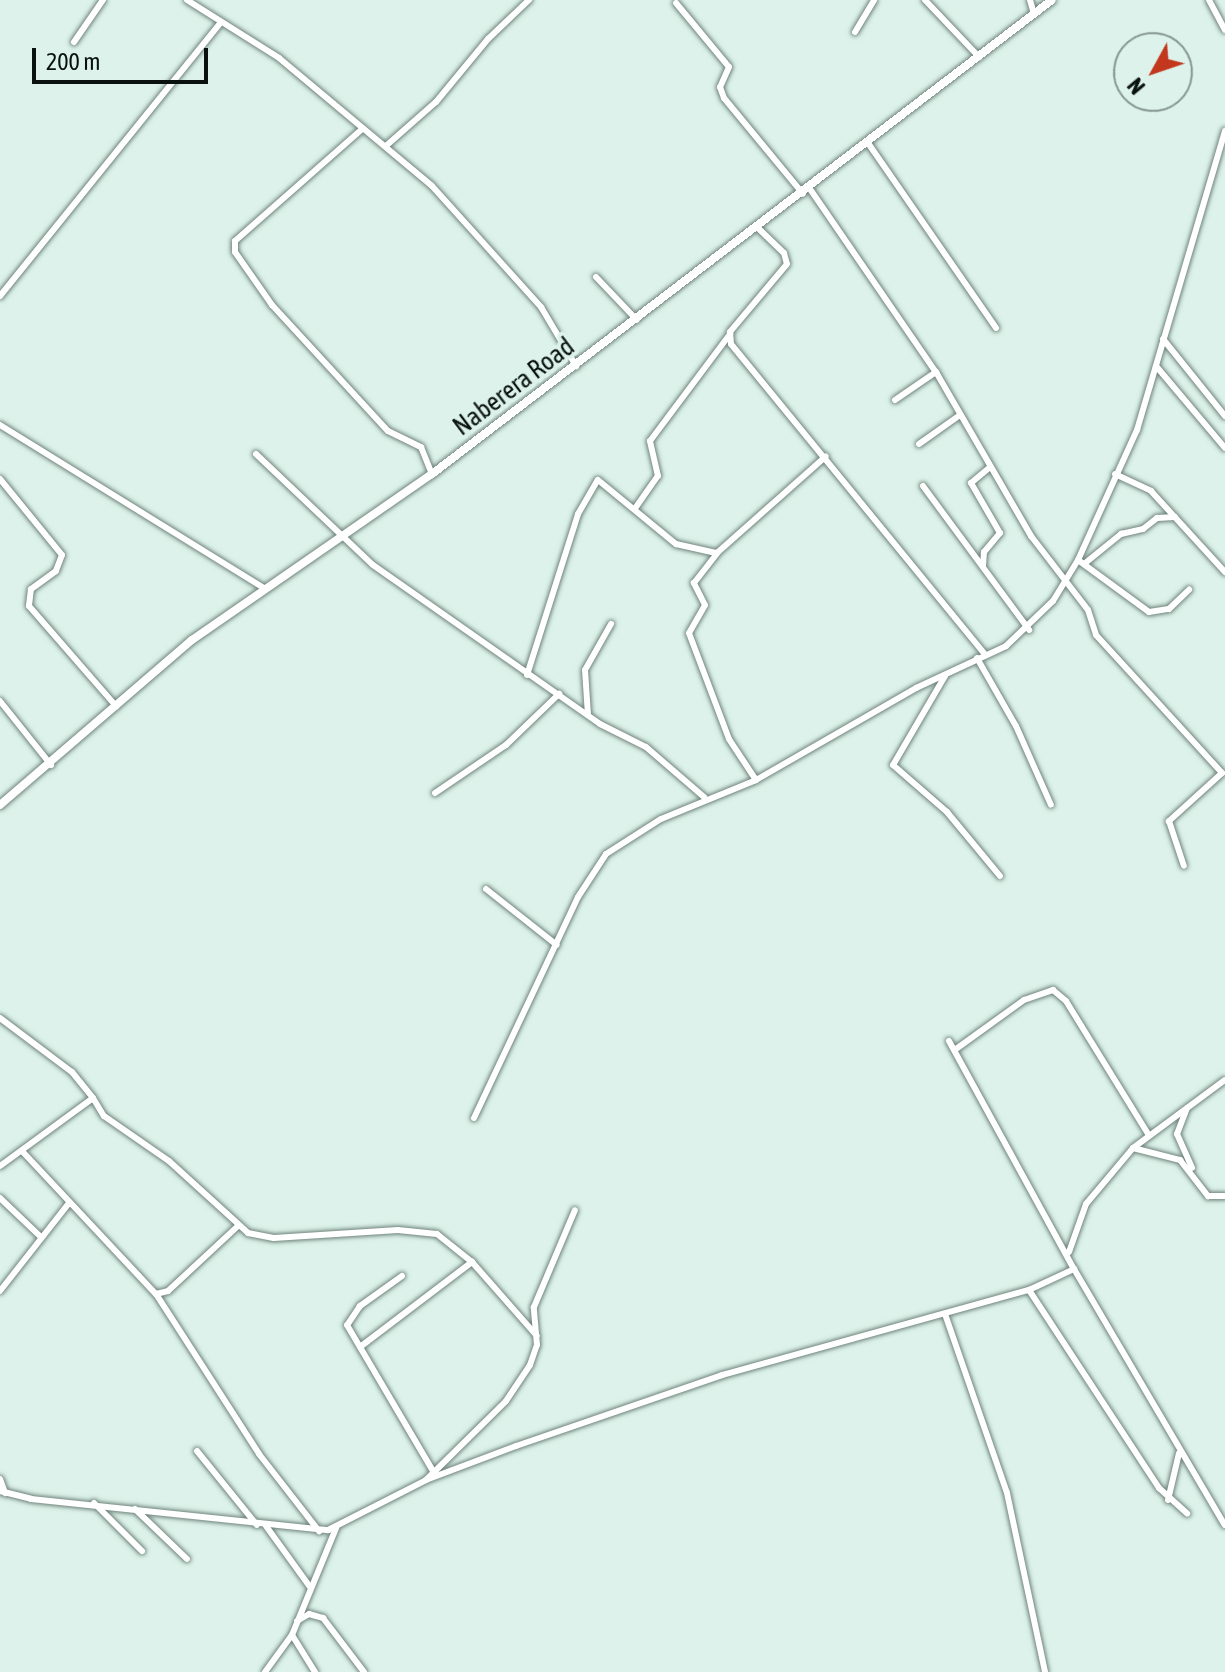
<!DOCTYPE html>
<html>
<head>
<meta charset="utf-8">
<style>
	body { margin:0 }
	#map { position:relative; width:1225px; height:1672px; overflow:hidden; background:#dcf2ea; font-family:"Asap Condensed",sans-serif }
	div>[style] { position:absolute }
	.roads { filter:drop-shadow(0 0 2px #70847c) drop-shadow(0 0 2px #70847c) }
	.minor>* { height:6px; margin:-3px; padding:0 3px; transform-origin:3px; border-radius:3px; background:#fff }
	.tertiary>* { height:8px; margin:-4px; padding:0 4px; transform-origin:4px; border-radius:4px; background:#fff }
	span { translate:-50% -50%; white-space:nowrap; text-align:center; line-height:1.15; -webkit-text-stroke:8px #dcf2ea; paint-order:stroke }
	.street-label { font-size:26px; color:#0a120f }
	.north { position:absolute; left:1113px; top:32px; width:80px; height:80px; box-sizing:border-box; background:#dcf2ea; border:2px solid #889892; border-radius:50%; rotate:230deg; font-size:22px; font-weight:700; line-height:32px; text-align:center; color:#0a120f }
	.north::after { content:''; display:block; margin:auto; width:28px; height:36px; background:#c2371d; clip-path:polygon(50% 0,100% 100%,50% 72%,0 100%) }
	.scale { position:absolute; left:32px; top:48px; width:176px; height:36px; box-sizing:border-box; border:4px solid #0a120f; border-top:0; padding-left:10px; font-size:24px; line-height:28px; white-space:nowrap; color:#0a120f; -webkit-text-stroke:6px #dcf2ea; paint-order:stroke }
</style>
</head>
<body>
<div id="map">
	<div class="roads">
		<div class="minor">
			<i style="left:187px;top:0;width:109px;rotate:32.2deg"></i>
			<i style="left:279px;top:58px;width:199px;rotate:39.9deg"></i>
			<i style="left:432px;top:186px;width:163px;rotate:48deg"></i>
			<i style="left:541px;top:307px;width:69px;rotate:59.3deg"></i>
			<i style="left:925px;top:0;width:79px;rotate:46.5deg"></i>
			<i style="left:1030px;top:0;width:15px;rotate:74deg"></i>
			<i style="left:1209px;top:0;width:34px;rotate:62deg"></i>
			<i style="left:676px;top:3px;width:83px;rotate:50.4deg"></i>
			<i style="left:729px;top:67px;width:22px;rotate:114deg"></i>
			<i style="left:720px;top:87px;width:12px;rotate:70deg"></i>
			<i style="left:724px;top:98px;width:124px;rotate:50.5deg"></i>
			<i style="left:855px;top:32px;width:37px;rotate:-59deg"></i>
			<i style="left:74px;top:42px;width:51px;rotate:-55.4deg"></i>
			<i style="left:361px;top:130px;width:168px;rotate:138.6deg"></i>
			<i style="left:235px;top:241px;width:11px;rotate:90deg"></i>
			<i style="left:235px;top:252px;width:65px;rotate:55.1deg"></i>
			<i style="left:272px;top:305px;width:171px;rotate:47.4deg"></i>
			<i style="left:388px;top:431px;width:37px;rotate:26deg"></i>
			<i style="left:421px;top:447px;width:29px;rotate:68deg"></i>
			<i style="left:868px;top:143px;width:225px;rotate:55.3deg"></i>
			<i style="left:387px;top:145px;width:65px;rotate:-41.3deg"></i>
			<i style="left:436px;top:102px;width:82px;rotate:-50.5deg"></i>
			<i style="left:488px;top:39px;width:57px;rotate:-43.6deg"></i>
			<i style="left:810px;top:189px;width:222px;rotate:55.5deg"></i>
			<i style="left:936px;top:372px;width:190px;rotate:59.9deg"></i>
			<i style="left:1031px;top:536px;width:93px;rotate:52.4deg"></i>
			<i style="left:1088px;top:610px;width:26px;rotate:72deg"></i>
			<i style="left:1096px;top:635px;width:187px;rotate:47.6deg"></i>
			<i style="left:1222px;top:773px;width:72px;rotate:137.8deg"></i>
			<i style="left:1169px;top:821px;width:47px;rotate:71.6deg"></i>
			<i style="left:758px;top:228px;width:36px;rotate:44deg"></i>
			<i style="left:784px;top:253px;width:11px;rotate:75deg"></i>
			<i style="left:787px;top:264px;width:89px;rotate:130deg"></i>
			<i style="left:730px;top:332px;width:12px;rotate:85deg"></i>
			<i style="left:731px;top:344px;width:401px;rotate:50.7deg"></i>
			<i style="left:596px;top:277px;width:59px;rotate:46.4deg"></i>
			<i style="left:0;top:296px;width:352px;rotate:-51.1deg"></i>
			<i style="left:1163px;top:339px;width:99px;rotate:51.2deg"></i>
			<i style="left:1156px;top:366px;width:107px;rotate:49.9deg"></i>
			<i style="left:895px;top:400px;width:50px;rotate:-34.3deg"></i>
			<i style="left:0;top:425px;width:312px;rotate:31.7deg"></i>
			<i style="left:919px;top:444px;width:50px;rotate:-35.3deg"></i>
			<i style="left:256px;top:454px;width:161px;rotate:43.5deg"></i>
			<i style="left:373px;top:565px;width:277px;rotate:35deg"></i>
			<i style="left:600px;top:724px;width:51px;rotate:26.6deg"></i>
			<i style="left:646px;top:747px;width:77px;rotate:40.8deg"></i>
			<i style="left:1115px;top:474px;width:40px;rotate:25deg"></i>
			<i style="left:1151px;top:491px;width:110px;rotate:47.6deg"></i>
			<i style="left:0;top:479px;width:98px;rotate:50.8deg"></i>
			<i style="left:62px;top:555px;width:17px;rotate:111deg"></i>
			<i style="left:56px;top:571px;width:31px;rotate:144deg"></i>
			<i style="left:31px;top:589px;width:17px;rotate:97deg"></i>
			<i style="left:29px;top:606px;width:133px;rotate:49deg"></i>
			<i style="left:923px;top:486px;width:179px;rotate:53.6deg"></i>
			<i style="left:636px;top:507px;width:38px;rotate:-55deg"></i>
			<i style="left:658px;top:476px;width:36px;rotate:-103deg"></i>
			<i style="left:650px;top:441px;width:134px;rotate:-53.2deg"></i>
			<i style="left:1078px;top:560px;width:88px;rotate:36.2deg"></i>
			<i style="left:1149px;top:612px;width:20px;rotate:-9deg"></i>
			<i style="left:1169px;top:609px;width:28px;rotate:-44deg"></i>
			<i style="left:1084px;top:564px;width:48px;rotate:-39deg"></i>
			<i style="left:1121px;top:534px;width:23px;rotate:-13deg"></i>
			<i style="left:1143px;top:529px;width:18px;rotate:-38deg"></i>
			<i style="left:1157px;top:518px;width:18px;rotate:-3deg"></i>
			<i style="left:983px;top:566px;width:14px;rotate:-86deg"></i>
			<i style="left:984px;top:552px;width:25px;rotate:-50deg"></i>
			<i style="left:1000px;top:533px;width:58px;rotate:-120.1deg"></i>
			<i style="left:971px;top:483px;width:25px;rotate:-40deg"></i>
			<i style="left:977px;top:658px;width:78px;rotate:60.2deg"></i>
			<i style="left:1016px;top:726px;width:86px;rotate:66.1deg"></i>
			<i style="left:527px;top:675px;width:169px;rotate:-72.4deg"></i>
			<i style="left:578px;top:514px;width:39px;rotate:-60deg"></i>
			<i style="left:598px;top:480px;width:101px;rotate:39.4deg"></i>
			<i style="left:676px;top:544px;width:41px;rotate:12.7deg"></i>
			<i style="left:945px;top:676px;width:103px;rotate:120.3deg"></i>
			<i style="left:893px;top:765px;width:72px;rotate:41deg"></i>
			<i style="left:947px;top:812px;width:83px;rotate:50.4deg"></i>
			<i style="left:0;top:701px;width:82px;rotate:51.4deg"></i>
			<i style="left:588px;top:715px;width:45px;rotate:-93.8deg"></i>
			<i style="left:585px;top:670px;width:53px;rotate:-60.5deg"></i>
			<i style="left:756px;top:780px;width:49px;rotate:-123.4deg"></i>
			<i style="left:729px;top:739px;width:113px;rotate:-110.7deg"></i>
			<i style="left:689px;top:633px;width:32px;rotate:-60deg"></i>
			<i style="left:705px;top:605px;width:25px;rotate:-117deg"></i>
			<i style="left:694px;top:583px;width:39px;rotate:-52deg"></i>
			<i style="left:718px;top:552px;width:144px;rotate:-41.6deg"></i>
			<i style="left:435px;top:793px;width:86px;rotate:-34.1deg"></i>
			<i style="left:506px;top:745px;width:74px;rotate:-43.9deg"></i>
			<i style="left:486px;top:889px;width:90px;rotate:38.3deg"></i>
			<i style="left:0;top:1018px;width:90px;rotate:36.9deg"></i>
			<i style="left:72px;top:1072px;width:33px;rotate:51deg"></i>
			<i style="left:93px;top:1098px;width:115px;rotate:143.8deg"></i>
			<i style="left:949px;top:1041px;width:260px;rotate:61.3deg"></i>
			<i style="left:956px;top:1049px;width:84px;rotate:-35.8deg"></i>
			<i style="left:1024px;top:1000px;width:31px;rotate:-19deg"></i>
			<i style="left:1053px;top:990px;width:17px;rotate:40deg"></i>
			<i style="left:1066px;top:1001px;width:156px;rotate:58.3deg"></i>
			<i style="left:93px;top:1098px;width:21px;rotate:59deg"></i>
			<i style="left:104px;top:1116px;width:79px;rotate:34.7deg"></i>
			<i style="left:169px;top:1161px;width:107px;rotate:42.3deg"></i>
			<i style="left:248px;top:1233px;width:26px;rotate:11deg"></i>
			<i style="left:274px;top:1238px;width:124px;rotate:-3.7deg"></i>
			<i style="left:398px;top:1230px;width:39px;rotate:6deg"></i>
			<i style="left:437px;top:1234px;width:45px;rotate:38.7deg"></i>
			<i style="left:472px;top:1262px;width:98px;rotate:48.7deg"></i>
			<i style="left:1187px;top:1108px;width:28px;rotate:111deg"></i>
			<i style="left:1177px;top:1134px;width:37px;rotate:66deg"></i>
			<i style="left:474px;top:1118px;width:244px;rotate:-64.8deg"></i>
			<i style="left:578px;top:897px;width:51px;rotate:-56.9deg"></i>
			<i style="left:606px;top:854px;width:65px;rotate:-32.5deg"></i>
			<i style="left:661px;top:819px;width:103px;rotate:-22.3deg"></i>
			<i style="left:756px;top:780px;width:185px;rotate:-29.9deg"></i>
			<i style="left:916px;top:688px;width:99px;rotate:-25deg"></i>
			<i style="left:1006px;top:646px;width:65px;rotate:-43.8deg"></i>
			<i style="left:1053px;top:601px;width:48px;rotate:-58.6deg"></i>
			<i style="left:1078px;top:560px;width:143px;rotate:-65.6deg"></i>
			<i style="left:1137px;top:430px;width:312px;rotate:-73.6deg"></i>
			<i style="left:1133px;top:1148px;width:49px;rotate:14.3deg"></i>
			<i style="left:1180px;top:1160px;width:46px;rotate:52.1deg"></i>
			<i style="left:1208px;top:1196px;width:17px"></i>
			<i style="left:22px;top:1151px;width:196px;rotate:46.9deg"></i>
			<i style="left:156px;top:1294px;width:12px;rotate:-14deg"></i>
			<i style="left:168px;top:1291px;width:96px;rotate:-42.9deg"></i>
			<i style="left:0;top:1198px;width:57px;rotate:43.6deg"></i>
			<i style="left:1069px;top:1252px;width:51px;rotate:-70.5deg"></i>
			<i style="left:1086px;top:1204px;width:73px;rotate:-50deg"></i>
			<i style="left:1133px;top:1148px;width:114px;rotate:-36.5deg"></i>
			<i style="left:402px;top:1276px;width:52px;rotate:144.5deg"></i>
			<i style="left:360px;top:1306px;width:23px;rotate:124deg"></i>
			<i style="left:347px;top:1325px;width:169px;rotate:59.5deg"></i>
			<i style="left:1029px;top:1290px;width:237px;rotate:56.7deg"></i>
			<i style="left:1159px;top:1488px;width:38px;rotate:42deg"></i>
			<i style="left:0;top:1291px;width:112px;rotate:-51.9deg"></i>
			<i style="left:156px;top:1294px;width:190px;rotate:57.2deg"></i>
			<i style="left:259px;top:1454px;width:98px;rotate:52.1deg"></i>
			<i style="left:945px;top:1314px;width:189px;rotate:70.9deg"></i>
			<i style="left:1007px;top:1493px;width:183px;rotate:78deg"></i>
			<i style="left:360px;top:1347px;width:141px;rotate:-37.2deg"></i>
			<i style="left:197px;top:1451px;width:95px;rotate:51deg"></i>
			<i style="left:0;top:1479px;width:15px;rotate:70deg"></i>
			<i style="left:426px;top:1480px;width:112px;rotate:-44.6deg"></i>
			<i style="left:506px;top:1401px;width:43px;rotate:-56.3deg"></i>
			<i style="left:530px;top:1365px;width:21px;rotate:-71deg"></i>
			<i style="left:537px;top:1345px;width:38px;rotate:-95deg"></i>
			<i style="left:534px;top:1307px;width:105px;rotate:-67.1deg"></i>
			<i style="left:0;top:1491px;width:32px;rotate:14deg"></i>
			<i style="left:31px;top:1499px;width:299px;rotate:6deg"></i>
			<i style="left:328px;top:1530px;width:110px;rotate:-27deg"></i>
			<i style="left:426px;top:1480px;width:96px;rotate:-20.7deg"></i>
			<i style="left:516px;top:1446px;width:218px;rotate:-19deg"></i>
			<i style="left:722px;top:1375px;width:319px;rotate:-15.5deg"></i>
			<i style="left:1029px;top:1290px;width:50px;rotate:-25deg"></i>
			<i style="left:1074px;top:1269px;width:297px;rotate:59.5deg"></i>
			<i style="left:1168px;top:1500px;width:48px;rotate:-76.8deg"></i>
			<i style="left:94px;top:1503px;width:68px;rotate:45deg"></i>
			<i style="left:135px;top:1509px;width:72px;rotate:43.9deg"></i>
			<i style="left:266px;top:1526px;width:75px;rotate:54.2deg"></i>
			<i style="left:297px;top:1621px;width:14px;rotate:-30deg"></i>
			<i style="left:309px;top:1614px;width:15px;rotate:16deg"></i>
			<i style="left:323px;top:1618px;width:68px;rotate:52.8deg"></i>
			<i style="left:292px;top:1635px;width:44px;rotate:58.1deg"></i>
			<i style="left:265px;top:1672px;width:46px;rotate:-53.9deg"></i>
			<i style="left:292px;top:1635px;width:116px;rotate:-67.6deg"></i>
		</div>
		<div class="tertiary">
			<i style="left:0;top:805px;width:253px;rotate:-40.7deg"></i>
			<i style="left:192px;top:640px;width:292px;rotate:-34.7deg"></i>
			<i style="left:432px;top:474px;width:780px;rotate:-37.4deg"></i>
		</div>
	</div>
	<div class="street-label">
		<span style="left:514px;top:387px;rotate:-37deg">Naberera Road</span>
	</div>
	<div class="north">N</div>
	<div class="scale">200 m</div>
</div>
</body>
</html>
